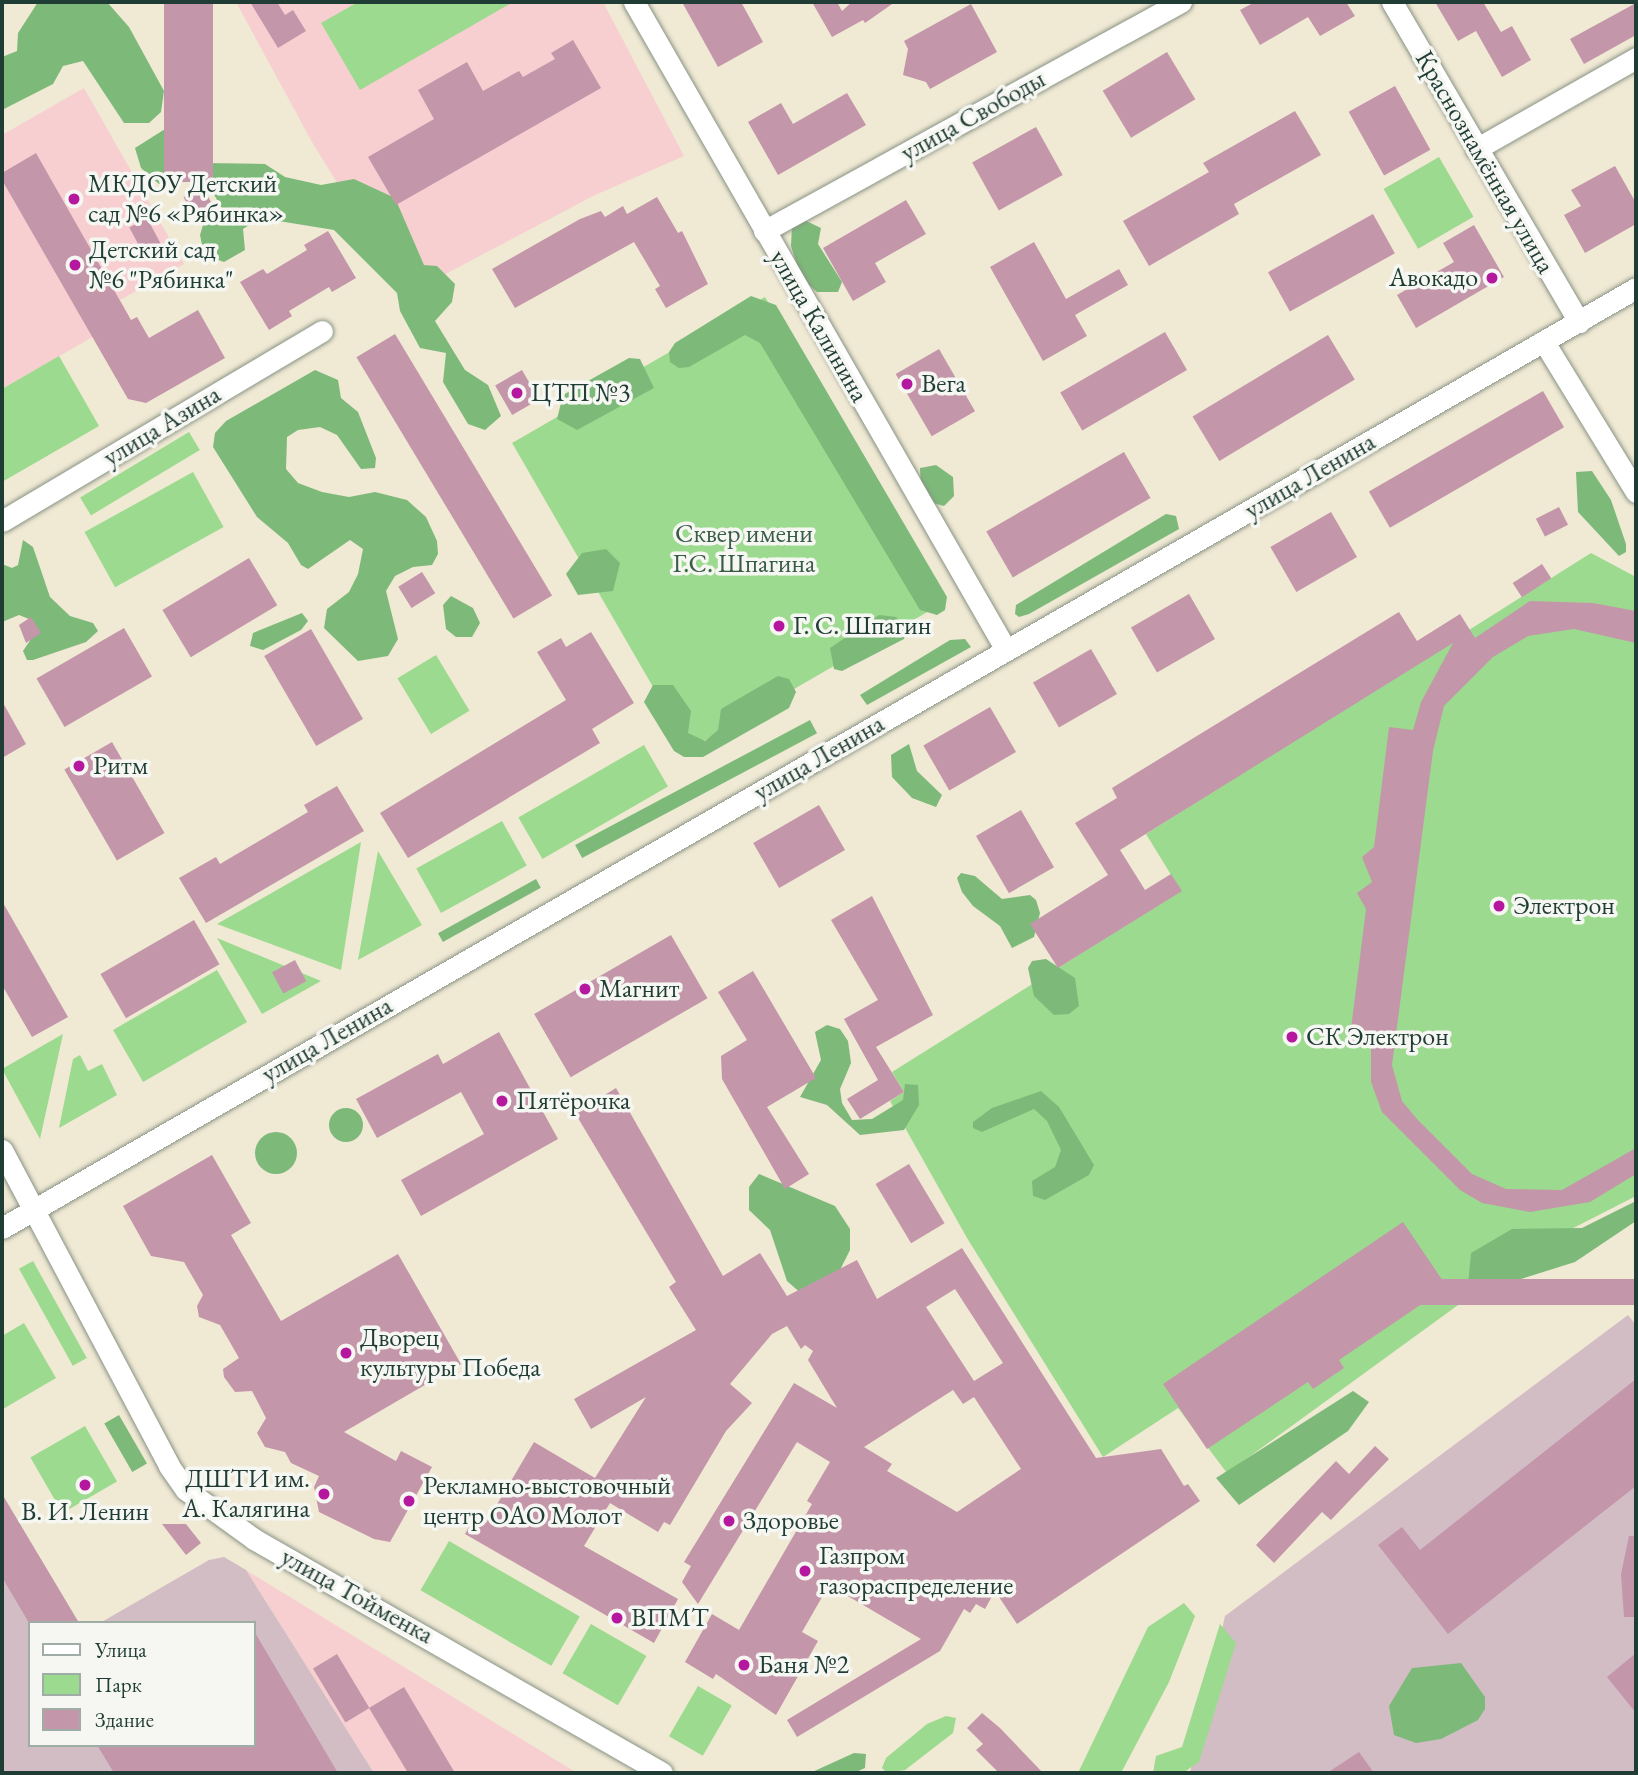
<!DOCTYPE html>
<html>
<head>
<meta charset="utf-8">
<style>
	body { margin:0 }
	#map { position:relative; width:1638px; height:1775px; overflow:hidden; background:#f0e9d4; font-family:"EB Garamond",serif }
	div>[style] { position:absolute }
	.built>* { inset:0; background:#f7cfd0 }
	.industrial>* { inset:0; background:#d2bdc5 }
	.green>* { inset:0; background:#9cda8f; transform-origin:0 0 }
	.forest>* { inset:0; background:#7dba7a; transform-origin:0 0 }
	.round { border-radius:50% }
	.building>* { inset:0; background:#c496aa; transform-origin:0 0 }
	.roads { filter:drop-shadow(0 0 2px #889384) drop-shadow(0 0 2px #889384) }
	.minor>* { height:21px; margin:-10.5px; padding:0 10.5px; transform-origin:10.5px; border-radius:10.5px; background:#fff }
	.dots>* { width:19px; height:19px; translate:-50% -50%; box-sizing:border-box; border:4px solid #f6f6f2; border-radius:50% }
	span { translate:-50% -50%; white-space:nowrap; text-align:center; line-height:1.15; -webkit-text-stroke:7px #f6f6f2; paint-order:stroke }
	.street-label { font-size:26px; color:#1f3d34 }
	.poi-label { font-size:26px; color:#1f3d34 }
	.left { translate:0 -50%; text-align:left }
	.right { translate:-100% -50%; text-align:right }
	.park-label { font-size:26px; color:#385c46 }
	.frame { position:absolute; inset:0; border:4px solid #1f3d34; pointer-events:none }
	.legend { position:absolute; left:28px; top:1621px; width:228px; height:126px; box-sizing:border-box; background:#f6f6f2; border:2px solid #a0aca6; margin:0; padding:9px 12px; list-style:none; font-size:21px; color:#1f3d34 }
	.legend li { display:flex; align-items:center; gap:14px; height:35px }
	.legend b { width:35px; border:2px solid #a0aca6 }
</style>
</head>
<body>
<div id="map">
	<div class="built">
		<i style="clip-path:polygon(236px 2px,603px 2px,684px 156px,593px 196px,406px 295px,312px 142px)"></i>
		<i style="clip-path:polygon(84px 88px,184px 264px,120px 300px,129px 316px,2px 389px,2px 135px)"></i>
		<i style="clip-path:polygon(246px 1570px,577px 1773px,374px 1773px)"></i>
	</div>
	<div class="industrial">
		<i style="clip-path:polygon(1628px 1315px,1636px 1325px,1636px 1773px,1190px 1773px,1225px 1616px)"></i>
		<i style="clip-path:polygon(2px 1494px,79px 1623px,30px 1623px,30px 1745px,254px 1745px,254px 1623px,100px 1623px,209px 1560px,224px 1557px,246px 1570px,374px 1773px,2px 1773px)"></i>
	</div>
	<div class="green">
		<i style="clip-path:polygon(358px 2px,513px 2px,360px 90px,321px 23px)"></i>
		<i style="left:1439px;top:157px;width:69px;height:64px;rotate:60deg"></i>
		<i style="left:765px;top:297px;width:354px;height:292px;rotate:60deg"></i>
		<i style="clip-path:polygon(59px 356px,99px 426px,2px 482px,2px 389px)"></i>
		<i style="left:189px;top:432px;width:21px;height:127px;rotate:59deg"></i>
		<i style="left:193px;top:472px;width:63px;height:124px;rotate:61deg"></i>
		<i style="clip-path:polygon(1591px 553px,1636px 577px,1636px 1196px,1542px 1244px,1227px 1473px,1178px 1408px,1103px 1457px,967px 1238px,890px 1101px,904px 1092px,892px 1072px,1181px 891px,1146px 834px)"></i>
		<i style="left:436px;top:655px;width:65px;height:45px;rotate:59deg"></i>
		<i style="left:644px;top:745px;width:48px;height:145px;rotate:60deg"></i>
		<i style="left:502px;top:821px;width:51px;height:98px;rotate:61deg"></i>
		<i style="clip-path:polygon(361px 842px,341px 970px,217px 924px)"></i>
		<i style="clip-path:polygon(378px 851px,422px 925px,358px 960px)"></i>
		<i style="clip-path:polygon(217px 938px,321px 981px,262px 1014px)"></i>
		<i style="left:217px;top:970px;width:60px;height:120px;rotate:60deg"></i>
		<i style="clip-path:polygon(63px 1034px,40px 1139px,2px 1069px)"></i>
		<i style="clip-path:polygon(80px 1055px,88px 1071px,102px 1064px,117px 1095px,59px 1128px,73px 1059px)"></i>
		<i style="left:33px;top:1261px;width:111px;height:16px;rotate:61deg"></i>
		<i style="clip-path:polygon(24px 1323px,56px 1378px,3px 1409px,2px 1336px)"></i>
		<i style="left:85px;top:1426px;width:64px;height:63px;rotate:60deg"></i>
		<i style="left:449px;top:1541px;width:151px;height:57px;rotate:30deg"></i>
		<i style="clip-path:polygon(1184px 1603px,1195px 1616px,1169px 1682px,1121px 1773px,1078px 1773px,1148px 1627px)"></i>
		<i style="left:591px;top:1624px;width:64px;height:57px;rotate:30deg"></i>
		<i style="clip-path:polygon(1220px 1624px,1236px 1643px,1199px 1762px,1183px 1773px,1153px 1773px,1156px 1756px,1182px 1747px)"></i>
		<i style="left:698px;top:1686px;width:39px;height:58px;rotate:30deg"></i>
		<i style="clip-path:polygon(946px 1716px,956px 1718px,953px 1733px,905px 1770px,887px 1773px,882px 1768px,886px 1758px,927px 1724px)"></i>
	</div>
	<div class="forest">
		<i style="clip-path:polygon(38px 2px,107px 2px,129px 27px,164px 91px,161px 112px,149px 123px,124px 123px,83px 61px,63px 66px,53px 84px,2px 110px,2px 57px,17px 51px,18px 33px)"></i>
		<i style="clip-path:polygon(173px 124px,188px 129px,187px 151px,205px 163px,265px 164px,285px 177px,321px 185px,354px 179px,395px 198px,424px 265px,437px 266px,455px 284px,452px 302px,435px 321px,465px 370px,488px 385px,501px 416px,485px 430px,468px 424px,443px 382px,446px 353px,420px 348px,400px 311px,397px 293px,334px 230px,260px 218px,243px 229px,245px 250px,224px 262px,204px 255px,200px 235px,203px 225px,224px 212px,204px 177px,159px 184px,141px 168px,135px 148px)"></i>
		<i style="clip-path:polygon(802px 219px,821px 228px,818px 244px,842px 282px,838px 292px,817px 292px,801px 278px,791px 246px,792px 224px)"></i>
		<i style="clip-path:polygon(751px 296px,776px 305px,947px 597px,945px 610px,937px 615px,920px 610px,760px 343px,745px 335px,689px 367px,679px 368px,670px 362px,669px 352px,675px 343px)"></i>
		<i style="clip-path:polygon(629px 358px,640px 359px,654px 388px,577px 430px,557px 419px,563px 395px)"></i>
		<i style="clip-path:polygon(315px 370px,338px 380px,341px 398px,358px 412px,376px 458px,375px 468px,361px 469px,337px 435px,320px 427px,298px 430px,287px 437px,286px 469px,298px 483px,322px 492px,349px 497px,375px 492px,407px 500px,426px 517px,437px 541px,438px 554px,432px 565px,413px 567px,395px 576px,386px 591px,398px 639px,388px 656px,358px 661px,324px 628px,327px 609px,349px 592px,358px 574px,363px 549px,350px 540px,308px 569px,301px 565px,288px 543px,257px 517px,213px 447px,215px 433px,226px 421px)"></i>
		<i style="clip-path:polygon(936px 465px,953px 477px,954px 496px,944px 506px,929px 502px,921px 488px,920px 468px)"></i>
		<i style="clip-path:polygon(1592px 471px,1611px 500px,1626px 544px,1626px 552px,1619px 556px,1578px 512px,1576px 472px)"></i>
		<i style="clip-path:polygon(1166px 514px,1176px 516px,1179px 529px,1029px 614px,1019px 617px,1015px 614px,1016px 605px)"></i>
		<i style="clip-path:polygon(23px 540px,33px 547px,50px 597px,70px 616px,93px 623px,98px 631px,86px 642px,33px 660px,27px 660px,23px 651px,33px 636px,29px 619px,19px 615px,2px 622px,2px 564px,12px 568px,18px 565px)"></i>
		<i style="clip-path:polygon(606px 549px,620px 563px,613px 591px,578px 595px,566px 574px,582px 553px)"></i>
		<i style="clip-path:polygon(451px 596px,473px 608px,480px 623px,472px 637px,456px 637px,446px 629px,443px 605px)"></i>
		<i style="clip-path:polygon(302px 613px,308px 621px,301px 630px,263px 650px,250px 646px,253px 633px)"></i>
		<i style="clip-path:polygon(879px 615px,896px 617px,908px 630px,904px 639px,842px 671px,834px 669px,830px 648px)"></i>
		<i style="clip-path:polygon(965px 639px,971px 647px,867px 705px,860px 695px,950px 640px)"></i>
		<i style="clip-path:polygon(778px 676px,789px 679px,796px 692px,789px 708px,703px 757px,684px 757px,674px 751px,644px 702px,653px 685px,673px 685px,691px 711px,688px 733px,705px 741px,718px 730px,721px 709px)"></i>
		<i style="left:810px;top:720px;width:15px;height:266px;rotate:62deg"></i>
		<i style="clip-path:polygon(909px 744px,917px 771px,942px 795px,936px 807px,912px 798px,892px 777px,891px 755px)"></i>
		<i style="clip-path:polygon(961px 873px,975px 876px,1002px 899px,1030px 895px,1036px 900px,1040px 913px,1034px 937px,1012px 948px,1000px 926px,973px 906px,962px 892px,957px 878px)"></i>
		<i style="left:536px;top:879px;width:10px;height:112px;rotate:61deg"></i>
		<i style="clip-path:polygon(1046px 959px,1075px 978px,1079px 1006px,1069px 1014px,1054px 1015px,1034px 996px,1028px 968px,1032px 961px)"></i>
		<i style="clip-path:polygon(827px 1025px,840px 1029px,848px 1041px,851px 1063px,840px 1089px,842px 1103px,852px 1120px,872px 1119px,903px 1100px,905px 1084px,918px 1085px,919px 1105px,904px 1130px,860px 1135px,827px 1105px,800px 1097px,821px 1060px,815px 1032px)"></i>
		<i style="clip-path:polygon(1041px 1091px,1059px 1107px,1094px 1165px,1089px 1175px,1045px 1200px,1033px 1196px,1032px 1181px,1055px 1167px,1061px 1150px,1047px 1121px,1034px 1109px,982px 1132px,973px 1128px,973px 1122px,992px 1108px)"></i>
		<i class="round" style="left:329px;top:1108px;width:34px;height:34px"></i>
		<i class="round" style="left:255px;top:1132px;width:42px;height:42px"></i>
		<i style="clip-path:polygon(759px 1174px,835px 1206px,850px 1229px,850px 1250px,840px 1270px,803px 1295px,787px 1281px,770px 1230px,749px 1210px,749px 1187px)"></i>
		<i style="clip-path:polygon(1636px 1201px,1636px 1221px,1575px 1262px,1521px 1279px,1468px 1285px,1471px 1253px,1512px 1229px,1582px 1228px)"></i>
		<i style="clip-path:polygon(1353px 1391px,1369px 1402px,1348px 1431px,1239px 1505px,1216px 1478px)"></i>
		<i style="left:119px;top:1415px;width:56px;height:17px;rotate:60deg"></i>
		<i style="clip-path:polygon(1461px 1663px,1485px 1697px,1485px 1709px,1478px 1720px,1441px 1739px,1416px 1743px,1394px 1735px,1389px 1706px,1412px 1668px)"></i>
		<i style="clip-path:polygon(854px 1753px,866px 1754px,865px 1768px,854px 1773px,810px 1773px)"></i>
	</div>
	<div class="building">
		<i style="left:164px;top:2px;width:49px;height:180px"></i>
		<i style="clip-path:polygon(250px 2px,277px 2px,285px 15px,293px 10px,306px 31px,278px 48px)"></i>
		<i style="clip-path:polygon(682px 2px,741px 2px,763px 42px,718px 67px)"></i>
		<i style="clip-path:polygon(812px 2px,837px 2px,842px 11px,852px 2px,895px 2px,865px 23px,863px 20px,832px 37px)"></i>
		<i style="clip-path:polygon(1255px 2px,1346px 2px,1355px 16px,1320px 36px,1308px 17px,1260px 45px,1240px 10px)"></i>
		<i style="clip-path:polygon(1435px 2px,1483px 2px,1501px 32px,1512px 26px,1531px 60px,1502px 77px,1476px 31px,1458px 41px)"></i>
		<i style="clip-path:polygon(1636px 3px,1636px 35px,1584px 64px,1570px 39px)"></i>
		<i style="clip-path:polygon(971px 4px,997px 52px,930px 89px,926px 82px,903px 75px,908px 49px,904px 41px)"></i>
		<i style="clip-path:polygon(573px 40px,601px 88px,396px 205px,368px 157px,434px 119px,418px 90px,467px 62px,483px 91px,519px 71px,523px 77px,555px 59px,551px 53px)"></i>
		<i style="left:1167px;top:52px;width:55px;height:75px;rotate:59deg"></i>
		<i style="left:1395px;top:86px;width:73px;height:53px;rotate:61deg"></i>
		<i style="clip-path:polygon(847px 93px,866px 125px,778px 175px,748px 122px,781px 103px,793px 124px)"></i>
		<i style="clip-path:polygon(1295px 111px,1321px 155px,1234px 204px,1239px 214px,1149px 266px,1123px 221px,1209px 172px,1203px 163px)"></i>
		<i style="left:1036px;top:127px;width:55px;height:73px;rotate:61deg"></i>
		<i style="clip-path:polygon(36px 153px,131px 320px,137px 317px,149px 338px,198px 310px,225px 358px,146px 403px,128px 399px,2px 180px,2px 173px)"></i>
		<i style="clip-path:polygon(1615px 166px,1636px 203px,1636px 224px,1585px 253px,1564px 215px,1581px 206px,1571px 190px)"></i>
		<i style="left:203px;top:187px;width:27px;height:22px;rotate:62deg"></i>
		<i style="clip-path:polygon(657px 197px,678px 233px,682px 231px,708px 284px,666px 308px,655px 289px,660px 286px,634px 242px,515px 308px,492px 269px,580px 219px,601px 211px,605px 217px,623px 206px,627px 214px)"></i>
		<i style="clip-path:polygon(906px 200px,926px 234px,875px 263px,886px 282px,853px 301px,823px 248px)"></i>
		<i style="left:1373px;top:214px;width:45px;height:120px;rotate:61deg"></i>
		<i style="left:147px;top:218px;width:30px;height:20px;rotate:62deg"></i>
		<i style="clip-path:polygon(1474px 225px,1504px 277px,1416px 328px,1397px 295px,1454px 262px,1443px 243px)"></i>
		<i style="clip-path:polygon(328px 231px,356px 278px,332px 292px,329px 287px,289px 311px,292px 316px,269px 330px,240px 282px,263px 269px,267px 274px,307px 250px,304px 245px)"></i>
		<i style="clip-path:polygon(1034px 242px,1066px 299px,1119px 269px,1128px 285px,1075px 315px,1087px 336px,1043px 361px,990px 267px)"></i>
		<i style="left:1165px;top:332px;width:44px;height:121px;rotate:60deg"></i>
		<i style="left:395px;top:334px;width:305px;height:45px;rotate:59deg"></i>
		<i style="left:1328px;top:335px;width:52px;height:158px;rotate:59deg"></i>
		<i style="left:939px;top:349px;width:72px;height:50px;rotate:60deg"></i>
		<i style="left:522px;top:370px;width:34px;height:31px;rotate:60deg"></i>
		<i style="left:1543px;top:391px;width:42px;height:201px;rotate:60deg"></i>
		<i style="left:1124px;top:452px;width:53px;height:159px;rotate:60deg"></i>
		<i style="left:1559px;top:507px;width:20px;height:26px;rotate:63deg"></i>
		<i style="left:1331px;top:512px;width:52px;height:70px;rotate:60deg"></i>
		<i style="left:249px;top:558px;width:55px;height:101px;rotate:59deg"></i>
		<i style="left:1542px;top:564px;width:17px;height:35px;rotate:57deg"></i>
		<i style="left:422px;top:572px;width:25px;height:28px;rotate:58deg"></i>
		<i style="left:1189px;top:594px;width:52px;height:67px;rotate:60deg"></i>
		<i style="clip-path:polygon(1530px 601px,1593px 603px,1636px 611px,1636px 643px,1574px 629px,1528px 636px,1493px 657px,1444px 706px,1433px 751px,1392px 1065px,1402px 1101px,1417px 1119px,1472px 1174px,1506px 1189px,1562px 1190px,1636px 1148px,1636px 1174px,1590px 1202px,1530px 1212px,1482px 1203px,1460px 1190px,1382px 1112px,1371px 1082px,1371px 1047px,1349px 1045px,1366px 909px,1357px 893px,1372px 882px,1362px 857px,1374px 847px,1389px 727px,1413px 730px,1421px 702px,1453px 643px,1120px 850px,1145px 890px,1171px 874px,1182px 891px,1058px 968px,1030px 924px,1108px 875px,1075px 823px,1117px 798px,1112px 788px,1399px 612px,1417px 641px,1460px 614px,1475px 638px)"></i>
		<i style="clip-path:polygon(31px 617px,41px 633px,26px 643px,19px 625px)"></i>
		<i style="left:124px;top:628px;width:56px;height:101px;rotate:60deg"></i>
		<i style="left:311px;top:629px;width:104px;height:54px;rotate:60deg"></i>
		<i style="clip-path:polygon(591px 632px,634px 703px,592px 729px,600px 743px,408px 858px,380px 813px,566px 700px,537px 652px,561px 638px,566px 647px)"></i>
		<i style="left:1091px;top:649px;width:52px;height:67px;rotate:60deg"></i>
		<i style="clip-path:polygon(2px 701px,26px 744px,2px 758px)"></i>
		<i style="left:990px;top:707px;width:52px;height:77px;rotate:60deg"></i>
		<i style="left:112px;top:742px;width:105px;height:55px;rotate:60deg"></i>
		<i style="clip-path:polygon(337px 786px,364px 831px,206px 923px,179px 878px,216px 857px,220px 864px,308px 812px,304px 805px)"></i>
		<i style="left:819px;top:805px;width:52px;height:76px;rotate:60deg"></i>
		<i style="left:1021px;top:810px;width:66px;height:52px;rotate:60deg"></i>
		<i style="clip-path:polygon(872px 896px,933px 1015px,876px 1047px,904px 1092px,860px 1119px,847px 1099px,878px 1080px,844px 1019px,878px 1000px,831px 920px)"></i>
		<i style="clip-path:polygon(2px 901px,68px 1017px,32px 1037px,2px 985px)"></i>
		<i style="left:194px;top:920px;width:51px;height:108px;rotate:60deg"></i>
		<i style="left:671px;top:935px;width:73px;height:158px;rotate:60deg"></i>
		<i style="left:295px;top:960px;width:24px;height:26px;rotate:62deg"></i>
		<i style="clip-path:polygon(753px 971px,816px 1078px,767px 1107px,809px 1174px,785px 1189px,722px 1079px,721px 1056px,747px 1040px,718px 992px)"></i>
		<i style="clip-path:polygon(499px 1032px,558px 1139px,421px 1216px,401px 1180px,484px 1134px,461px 1092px,377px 1138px,356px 1099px,438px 1054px,443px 1064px)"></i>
		<i style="clip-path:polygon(evenodd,616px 1088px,723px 1276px,760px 1253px,787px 1296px,857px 1260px,877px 1299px,962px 1248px,1096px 1458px,1161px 1449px,1184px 1486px,1188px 1484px,1200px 1501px,1017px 1624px,995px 1591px,985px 1609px,976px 1604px,970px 1613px,964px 1609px,940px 1651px,797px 1737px,787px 1720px,921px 1639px,829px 1585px,802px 1632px,818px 1641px,776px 1715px,716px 1674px,713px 1679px,685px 1662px,712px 1614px,739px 1630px,812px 1504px,807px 1501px,830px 1462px,797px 1442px,698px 1604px,682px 1582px,691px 1566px,684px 1562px,794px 1383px,837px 1408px,808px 1360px,813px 1351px,805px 1345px,801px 1349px,787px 1326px,772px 1334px,730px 1384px,752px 1403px,726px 1431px,670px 1525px,664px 1522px,658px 1532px,610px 1503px,584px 1546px,678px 1599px,654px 1643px,465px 1534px,475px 1516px,486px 1523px,534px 1442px,595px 1478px,646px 1397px,591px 1429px,574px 1399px,696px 1330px,669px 1287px,676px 1282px,575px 1113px,616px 1088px,955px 1289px,1003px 1363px,974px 1381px,926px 1307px,955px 1289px,616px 1088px,953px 1390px,963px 1404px,974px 1397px,1021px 1469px,957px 1512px,887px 1471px,892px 1464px,864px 1447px,953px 1390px)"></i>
		<i style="clip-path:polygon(212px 1155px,251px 1223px,231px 1235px,281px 1321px,398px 1254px,461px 1364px,344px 1432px,396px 1461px,401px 1451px,432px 1467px,390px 1542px,374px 1539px,319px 1512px,314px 1487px,319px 1476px,291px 1463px,285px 1452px,265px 1447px,257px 1433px,266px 1418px,252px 1391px,235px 1392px,224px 1377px,223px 1369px,239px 1358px,220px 1325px,199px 1317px,197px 1306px,203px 1295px,184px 1262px,151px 1256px,123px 1206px)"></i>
		<i style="left:909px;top:1164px;width:69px;height:39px;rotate:59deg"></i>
		<i style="clip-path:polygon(1403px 1222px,1447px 1287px,1339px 1360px,1344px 1368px,1313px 1389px,1308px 1382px,1207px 1449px,1163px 1384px)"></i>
		<i style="left:1636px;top:1279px;width:26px;height:251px;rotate:90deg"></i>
		<i style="clip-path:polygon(1636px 1379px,1636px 1486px,1448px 1634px,1378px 1545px,1402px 1527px,1420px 1550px)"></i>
		<i style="clip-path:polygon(1375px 1446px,1389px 1459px,1331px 1520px,1322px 1512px,1274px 1563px,1256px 1545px,1336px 1461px,1349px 1474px)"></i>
		<i style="clip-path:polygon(2px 1494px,79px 1623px,29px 1623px,2px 1577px)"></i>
		<i style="clip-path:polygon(162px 1524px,186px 1524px,201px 1543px,186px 1555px)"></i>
		<i style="clip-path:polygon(1629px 1536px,1636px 1536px,1636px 1617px,1624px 1617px,1621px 1574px)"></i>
		<i style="clip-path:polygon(254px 1631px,338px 1773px,114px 1773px,97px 1745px,254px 1745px)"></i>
		<i style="clip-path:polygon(1636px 1653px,1636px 1713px,1607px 1677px)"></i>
		<i style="left:337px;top:1654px;width:63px;height:28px;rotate:59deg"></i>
		<i style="clip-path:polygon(404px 1687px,455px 1773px,408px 1773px,369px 1708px)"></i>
		<i style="clip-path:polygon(982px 1713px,1000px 1728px,1043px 1773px,999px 1773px,976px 1750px,983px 1744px,967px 1728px)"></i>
		<i style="clip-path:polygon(1359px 1752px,1374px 1773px,1327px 1773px)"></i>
	</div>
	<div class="roads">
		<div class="minor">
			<i style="left:634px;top:2px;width:747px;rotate:60.14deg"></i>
			<i style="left:1392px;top:2px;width:371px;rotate:59.7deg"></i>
			<i style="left:1476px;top:149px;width:184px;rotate:-29.6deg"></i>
			<i style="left:764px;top:231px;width:476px;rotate:-28.8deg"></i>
			<i style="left:1544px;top:342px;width:176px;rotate:58.5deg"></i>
			<i style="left:2px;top:521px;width:372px;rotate:-30.7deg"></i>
			<i style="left:2px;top:1150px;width:357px;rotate:62.1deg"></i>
			<i style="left:169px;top:1466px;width:29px;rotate:55deg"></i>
			<i style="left:186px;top:1490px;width:84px;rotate:35.8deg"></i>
			<i style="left:254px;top:1539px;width:470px;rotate:29.8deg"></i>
			<i style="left:2px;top:1228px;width:1885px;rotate:-29.91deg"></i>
		</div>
	</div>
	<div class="dots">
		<i style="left:74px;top:199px;background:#b5179e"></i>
		<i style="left:75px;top:265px;background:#b5179e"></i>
		<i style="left:1492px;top:278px;background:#b5179e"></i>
		<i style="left:907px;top:384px;background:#b5179e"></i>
		<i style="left:517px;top:393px;background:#b5179e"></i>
		<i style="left:779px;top:626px;background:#b5179e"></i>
		<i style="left:79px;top:766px;background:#b5179e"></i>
		<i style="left:1499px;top:906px;background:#b5179e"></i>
		<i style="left:585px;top:989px;background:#b5179e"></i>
		<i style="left:1292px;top:1037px;background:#b5179e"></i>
		<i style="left:502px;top:1101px;background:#b5179e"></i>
		<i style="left:346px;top:1353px;background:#b5179e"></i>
		<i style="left:85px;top:1485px;background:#b5179e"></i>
		<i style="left:324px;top:1494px;background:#b5179e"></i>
		<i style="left:409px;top:1501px;background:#b5179e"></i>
		<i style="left:729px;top:1521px;background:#b5179e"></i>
		<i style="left:805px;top:1571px;background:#b5179e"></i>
		<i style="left:617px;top:1618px;background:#b5179e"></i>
		<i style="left:744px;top:1665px;background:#b5179e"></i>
	</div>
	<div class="street-label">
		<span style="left:973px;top:116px;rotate:-29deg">улица Свободы</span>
		<span style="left:1485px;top:162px;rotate:60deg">Краснознамённая улица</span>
		<span style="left:819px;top:326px;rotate:60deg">улица Калинина</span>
		<span style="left:162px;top:426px;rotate:-31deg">улица Азина</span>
		<span style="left:1310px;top:476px;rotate:-30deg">улица Ленина</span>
		<span style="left:819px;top:758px;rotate:-30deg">улица Ленина</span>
		<span style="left:327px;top:1040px;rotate:-30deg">улица Ленина</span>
		<span style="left:357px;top:1596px;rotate:29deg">улица Тойменка</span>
	</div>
	<div class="poi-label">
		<span class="left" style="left:88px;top:199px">МКДОУ Детский<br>сад №6 «Рябинка»</span>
		<span class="left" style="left:89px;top:265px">Детский сад<br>№6 "Рябинка"</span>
		<span class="right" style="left:1478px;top:278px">Авокадо</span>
		<span class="left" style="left:921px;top:384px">Вега</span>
		<span class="left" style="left:531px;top:393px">ЦТП №3</span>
		<span class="left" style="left:793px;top:626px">Г. С. Шпагин</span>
		<span class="left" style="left:93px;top:766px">Ритм</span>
		<span class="left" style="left:1513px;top:906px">Электрон</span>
		<span class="left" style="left:599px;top:989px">Магнит</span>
		<span class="left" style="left:1306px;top:1037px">СК Электрон</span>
		<span class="left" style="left:516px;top:1101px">Пятёрочка</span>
		<span class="left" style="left:360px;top:1353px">Дворец<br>культуры Победа</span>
		<span class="right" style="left:310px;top:1494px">ДШТИ им.<br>А. Калягина</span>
		<span class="left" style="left:423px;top:1501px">Рекламно-выстовочный<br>центр ОАО Молот</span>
		<span style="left:85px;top:1512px">В. И. Ленин</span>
		<span class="left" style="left:743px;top:1521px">Здоровье</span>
		<span class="left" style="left:819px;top:1571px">Газпром<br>газораспределение</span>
		<span class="left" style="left:631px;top:1618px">ВПМТ</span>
		<span class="left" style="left:758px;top:1665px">Баня №2</span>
	</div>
	<div class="park-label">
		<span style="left:744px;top:549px">Сквер имени<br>Г.С. Шпагина</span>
	</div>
	<div class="frame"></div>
	<ul class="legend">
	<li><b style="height:9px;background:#fff"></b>Улица</li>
	<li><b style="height:19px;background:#9cda8f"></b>Парк</li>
	<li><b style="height:19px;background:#c496aa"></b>Здание</li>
	</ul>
</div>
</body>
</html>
